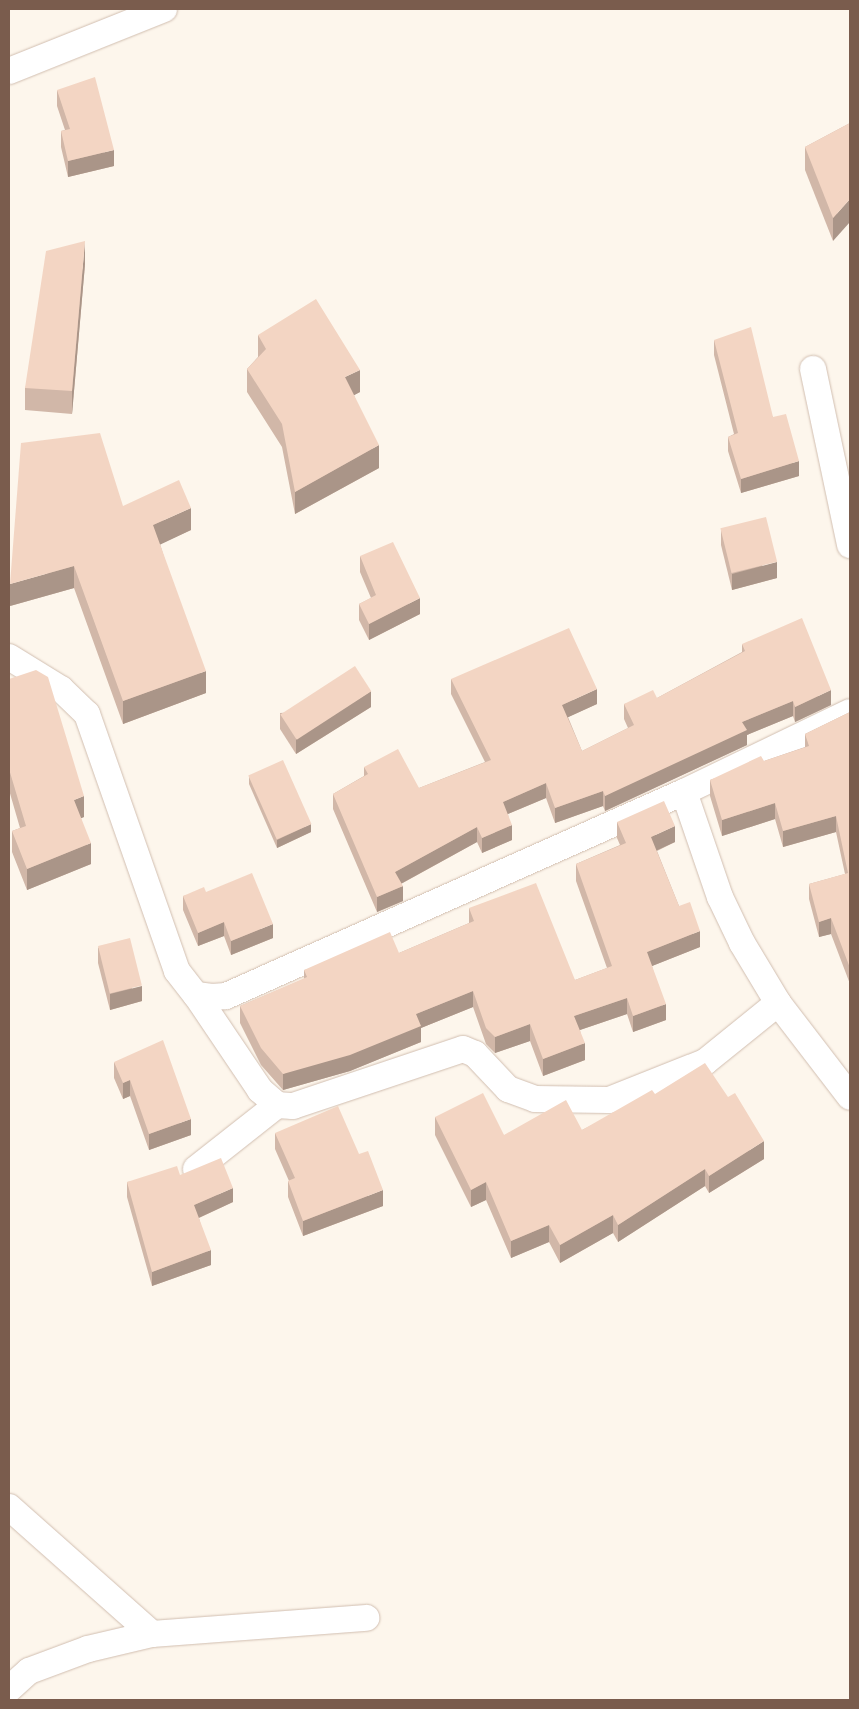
<!DOCTYPE html>
<html>
<head>
<meta charset="utf-8">
<style>
	body { margin:0 }
	#map { position:relative; width:859px; height:1709px; overflow:hidden; background:#fdf6ec; font-family:Quicksand,sans-serif }
	div>[style] { position:absolute }
	.roads { filter:drop-shadow(0 0 1px #d1beb0) drop-shadow(0 0 1px #d1beb0) }
	.street>* { height:26px; margin:-13px; padding:0 13px; transform-origin:13px; border-radius:13px; background:#fff }
	.wall>* { inset:0; background:#d1b7a8 }
	.shaded-wall>* { inset:0; background:#aa9588 }
	.building>* { inset:0; background:#f3d5c3; transform-origin:0 0 }
	span { translate:-50% -50%; white-space:nowrap; text-align:center; line-height:1.15; -webkit-text-stroke:4px #fffaf3; paint-order:stroke }
	.frame { position:absolute; inset:0; border:10px solid #7a5c4d; pointer-events:none }
</style>
</head>
<body>
<div id="map">
	<div class="roads">
		<div class="street">
			<i style="left:9px;top:71px;width:167px;rotate:-21.8deg"></i>
			<i style="left:813px;top:369px;width:180px;rotate:78.1deg"></i>
			<i style="left:9px;top:657px;width:61px;rotate:31.6deg"></i>
			<i style="left:61px;top:689px;width:36px;rotate:44deg"></i>
			<i style="left:87px;top:714px;width:272px;rotate:70.7deg"></i>
			<i style="left:177px;top:971px;width:31px;rotate:52deg"></i>
			<i style="left:196px;top:995px;width:16px;rotate:7deg"></i>
			<i style="left:212px;top:997px;width:14px;rotate:-4deg"></i>
			<i style="left:226px;top:996px;width:501px;rotate:-24.01deg"></i>
			<i style="left:684px;top:792px;width:184px;rotate:-25.7deg"></i>
			<i style="left:684px;top:792px;width:111px;rotate:71.1deg"></i>
			<i style="left:720px;top:897px;width:51px;rotate:64.4deg"></i>
			<i style="left:742px;top:943px;width:70px;rotate:59deg"></i>
			<i style="left:778px;top:1003px;width:118px;rotate:52.5deg"></i>
			<i style="left:196px;top:995px;width:115px;rotate:56deg"></i>
			<i style="left:260px;top:1090px;width:23px;rotate:41deg"></i>
			<i style="left:277px;top:1105px;width:16px;rotate:4deg"></i>
			<i style="left:293px;top:1106px;width:179px;rotate:-18.5deg"></i>
			<i style="left:463px;top:1049px;width:13px;rotate:23deg"></i>
			<i style="left:475px;top:1054px;width:48px;rotate:46.7deg"></i>
			<i style="left:508px;top:1089px;width:29px;rotate:20deg"></i>
			<i style="left:535px;top:1099px;width:74px;rotate:0.8deg"></i>
			<i style="left:609px;top:1100px;width:103px;rotate:-21.6deg"></i>
			<i style="left:705px;top:1062px;width:94px;rotate:-38.9deg"></i>
			<i style="left:196px;top:1169px;width:103px;rotate:-38.3deg"></i>
			<i style="left:9px;top:1507px;width:191px;rotate:41.6deg"></i>
			<i style="left:152px;top:1634px;width:215px;rotate:-4.3deg"></i>
			<i style="left:9px;top:1689px;width:27px;rotate:-42deg"></i>
			<i style="left:29px;top:1671px;width:63px;rotate:-20.4deg"></i>
			<i style="left:88px;top:1649px;width:66px;rotate:-13.2deg"></i>
		</div>
	</div>
	<div class="wall">
		<i style="clip-path:polygon(57px 90px,114px 166px,68px 177px,61px 147px,61px 131px,65px 130px,57px 106px)"></i>
		<i style="clip-path:polygon(850px 123px,833px 241px,805px 170px,805px 147px)"></i>
		<i style="clip-path:polygon(85px 264px,72px 414px,25px 410px,25px 388px)"></i>
		<i style="clip-path:polygon(258px 335px,360px 392px,354px 395px,379px 468px,295px 514px,282px 447px,247px 392px,247px 369px,258px 357px)"></i>
		<i style="clip-path:polygon(714px 340px,773px 417px,799px 476px,741px 493px,728px 451px,728px 437px,734px 434px,714px 355px)"></i>
		<i style="clip-path:polygon(123px 506px,191px 530px,160px 544px,206px 693px,123px 724px,74px 588px,10px 606px)"></i>
		<i style="clip-path:polygon(721px 530px,777px 578px,732px 590px,721px 545px)"></i>
		<i style="clip-path:polygon(360px 556px,420px 614px,369px 640px,359px 620px,359px 604px,371px 598px,360px 572px)"></i>
		<i style="clip-path:polygon(742px 644px,831px 705px,795px 722px,793px 716px,747px 735px,747px 745px,605px 811px,603px 806px,555px 823px,546px 798px,508px 814px,512px 840px,482px 853px,477px 842px,401px 884px,403px 901px,377px 912px,333px 809px,333px 794px,364px 776px,364px 767px,419px 788px,485px 762px,451px 694px,451px 679px,597px 704px,568px 717px,582px 751px,628px 728px,624px 719px,624px 704px,657px 698px,742px 652px)"></i>
		<i style="clip-path:polygon(9px 679px,84px 817px,81px 818px,91px 864px,27px 890px,12px 852px,12px 831px,20px 828px,9px 790px)"></i>
		<i style="clip-path:polygon(371px 707px,296px 754px,280px 729px,280px 713px)"></i>
		<i style="clip-path:polygon(850px 712px,850px 984px,831px 934px,819px 937px,809px 899px,809px 884px,845px 874px,836px 832px,783px 847px,775px 819px,722px 836px,710px 796px,710px 780px,764px 761px,805px 747px,805px 734px)"></i>
		<i style="clip-path:polygon(249px 776px,311px 832px,277px 848px,249px 784px)"></i>
		<i style="clip-path:polygon(617px 822px,675px 842px,657px 851px,679px 906px,700px 947px,652px 966px,666px 1020px,633px 1032px,627px 1014px,580px 1030px,585px 1060px,543px 1076px,530px 1041px,495px 1053px,486px 1044px,473px 1007px,421px 1028px,421px 1042px,350px 1071px,283px 1090px,261px 1065px,240px 1023px,240px 1006px,304px 979px,304px 970px,399px 953px,469px 923px,469px 908px,575px 980px,607px 968px,576px 881px,576px 864px,620px 845px,617px 838px)"></i>
		<i style="clip-path:polygon(206px 892px,273px 938px,231px 955px,224px 936px,198px 946px,183px 910px,183px 896px)"></i>
		<i style="clip-path:polygon(98px 947px,142px 1001px,110px 1010px,98px 963px)"></i>
		<i style="clip-path:polygon(114px 1062px,191px 1135px,149px 1150px,130px 1096px,123px 1099px,114px 1078px)"></i>
		<i style="clip-path:polygon(655px 1094px,764px 1159px,709px 1193px,705px 1186px,618px 1242px,613px 1233px,560px 1263px,549px 1242px,511px 1258px,486px 1200px,471px 1207px,435px 1135px,435px 1117px,504px 1135px,582px 1130px)"></i>
		<i style="clip-path:polygon(275px 1133px,383px 1206px,303px 1236px,288px 1197px,288px 1181px,289px 1181px,275px 1149px)"></i>
		<i style="clip-path:polygon(180px 1175px,233px 1202px,199px 1218px,211px 1265px,152px 1286px,127px 1197px,127px 1182px)"></i>
	</div>
	<div class="shaded-wall">
		<i style="clip-path:polygon(114px 150px,114px 166px,68px 177px,68px 161px)"></i>
		<i style="clip-path:polygon(850px 199px,850px 222px,833px 241px,833px 218px)"></i>
		<i style="clip-path:polygon(85px 241px,85px 264px,72px 414px,72px 391px)"></i>
		<i style="clip-path:polygon(360px 370px,360px 392px,345px 400px,345px 377px)"></i>
		<i style="clip-path:polygon(379px 445px,379px 468px,295px 514px,295px 492px)"></i>
		<i style="clip-path:polygon(799px 461px,799px 476px,741px 493px,741px 479px)"></i>
		<i style="clip-path:polygon(191px 508px,191px 530px,153px 548px,153px 525px)"></i>
		<i style="clip-path:polygon(777px 562px,777px 578px,732px 590px,732px 574px)"></i>
		<i style="clip-path:polygon(74px 566px,74px 588px,10px 606px,10px 584px)"></i>
		<i style="clip-path:polygon(420px 598px,420px 614px,369px 640px,369px 624px)"></i>
		<i style="clip-path:polygon(206px 671px,206px 693px,123px 724px,123px 701px)"></i>
		<i style="clip-path:polygon(597px 689px,597px 704px,562px 720px,562px 705px)"></i>
		<i style="clip-path:polygon(831px 690px,831px 705px,795px 722px,795px 707px)"></i>
		<i style="clip-path:polygon(371px 691px,371px 707px,296px 754px,296px 738px)"></i>
		<i style="clip-path:polygon(793px 701px,793px 716px,747px 735px,747px 745px,605px 811px,605px 796px,742px 722px)"></i>
		<i style="clip-path:polygon(546px 783px,546px 798px,503px 816px,503px 802px)"></i>
		<i style="clip-path:polygon(603px 791px,603px 806px,555px 823px,555px 808px)"></i>
		<i style="clip-path:polygon(84px 796px,84px 817px,74px 821px,74px 800px)"></i>
		<i style="clip-path:polygon(775px 803px,775px 819px,722px 836px,722px 820px)"></i>
		<i style="clip-path:polygon(836px 816px,836px 832px,783px 847px,783px 831px)"></i>
		<i style="clip-path:polygon(311px 824px,311px 832px,277px 848px,277px 840px)"></i>
		<i style="clip-path:polygon(512px 825px,512px 840px,482px 853px,482px 838px)"></i>
		<i style="clip-path:polygon(675px 826px,675px 842px,651px 853px,651px 837px)"></i>
		<i style="clip-path:polygon(477px 827px,477px 842px,395px 887px,395px 872px)"></i>
		<i style="clip-path:polygon(91px 843px,91px 864px,27px 890px,27px 869px)"></i>
		<i style="clip-path:polygon(403px 886px,403px 901px,377px 912px,377px 897px)"></i>
		<i style="clip-path:polygon(831px 918px,831px 934px,819px 937px,819px 922px)"></i>
		<i style="clip-path:polygon(224px 922px,224px 936px,198px 946px,198px 933px)"></i>
		<i style="clip-path:polygon(273px 924px,273px 938px,231px 955px,231px 941px)"></i>
		<i style="clip-path:polygon(700px 931px,700px 947px,647px 968px,647px 952px)"></i>
		<i style="clip-path:polygon(142px 986px,142px 1001px,110px 1010px,110px 994px)"></i>
		<i style="clip-path:polygon(473px 991px,473px 1007px,421px 1028px,421px 1042px,350px 1071px,283px 1090px,283px 1074px,416px 1014px)"></i>
		<i style="clip-path:polygon(627px 998px,627px 1014px,574px 1032px,574px 1016px)"></i>
		<i style="clip-path:polygon(666px 1004px,666px 1020px,633px 1032px,633px 1016px)"></i>
		<i style="clip-path:polygon(530px 1024px,530px 1041px,495px 1053px,495px 1037px)"></i>
		<i style="clip-path:polygon(585px 1043px,585px 1060px,543px 1076px,543px 1059px)"></i>
		<i style="clip-path:polygon(130px 1080px,130px 1096px,123px 1099px,123px 1083px)"></i>
		<i style="clip-path:polygon(191px 1119px,191px 1135px,149px 1150px,149px 1134px)"></i>
		<i style="clip-path:polygon(764px 1141px,764px 1159px,709px 1193px,709px 1176px)"></i>
		<i style="clip-path:polygon(705px 1169px,705px 1186px,618px 1242px,618px 1225px)"></i>
		<i style="clip-path:polygon(486px 1182px,486px 1200px,471px 1207px,471px 1190px)"></i>
		<i style="clip-path:polygon(233px 1188px,233px 1202px,194px 1220px,194px 1205px)"></i>
		<i style="clip-path:polygon(383px 1190px,383px 1206px,303px 1236px,303px 1221px)"></i>
		<i style="clip-path:polygon(613px 1215px,613px 1233px,560px 1263px,560px 1245px)"></i>
		<i style="clip-path:polygon(549px 1225px,549px 1242px,511px 1258px,511px 1241px)"></i>
		<i style="clip-path:polygon(211px 1250px,211px 1265px,152px 1286px,152px 1272px)"></i>
	</div>
	<div class="building">
		<i style="clip-path:polygon(95px 77px,114px 150px,68px 161px,61px 131px,70px 129px,57px 90px)"></i>
		<i style="clip-path:polygon(850px 123px,850px 199px,833px 218px,805px 147px)"></i>
		<i style="clip-path:polygon(85px 241px,72px 391px,25px 388px,46px 251px)"></i>
		<i style="clip-path:polygon(316px 299px,360px 370px,345px 377px,379px 445px,295px 492px,282px 424px,247px 369px,266px 349px,258px 335px)"></i>
		<i style="clip-path:polygon(751px 327px,773px 417px,786px 414px,799px 461px,741px 479px,728px 437px,738px 433px,714px 340px)"></i>
		<i style="clip-path:polygon(100px 433px,123px 506px,179px 480px,191px 508px,153px 525px,206px 671px,123px 701px,74px 566px,10px 584px,21px 443px)"></i>
		<i style="left:766px;top:517px;width:46px;height:47px;rotate:76deg"></i>
		<i style="clip-path:polygon(393px 542px,420px 598px,369px 624px,359px 604px,376px 595px,360px 556px)"></i>
		<i style="clip-path:polygon(802px 618px,831px 690px,795px 707px,793px 701px,742px 722px,747px 730px,605px 796px,603px 791px,555px 808px,546px 783px,503px 802px,512px 825px,482px 838px,477px 827px,395px 872px,403px 886px,377px 897px,333px 794px,368px 774px,364px 767px,398px 749px,419px 788px,491px 760px,451px 679px,569px 628px,597px 689px,562px 705px,582px 751px,634px 725px,624px 704px,653px 690px,657px 698px,745px 651px,742px 644px)"></i>
		<i style="left:355px;top:666px;width:30px;height:89px;rotate:57deg"></i>
		<i style="clip-path:polygon(36px 670px,48px 677px,84px 796px,74px 800px,91px 843px,27px 869px,12px 831px,26px 826px,9px 769px,9px 679px)"></i>
		<i style="clip-path:polygon(850px 712px,850px 968px,831px 918px,819px 922px,809px 884px,848px 873px,836px 816px,783px 831px,775px 803px,722px 820px,710px 780px,761px 756px,764px 761px,809px 746px,805px 734px)"></i>
		<i style="left:283px;top:760px;width:70px;height:38px;rotate:66deg"></i>
		<i style="clip-path:polygon(664px 801px,675px 826px,651px 837px,679px 906px,690px 902px,700px 931px,647px 952px,666px 1004px,633px 1016px,627px 998px,574px 1016px,585px 1043px,543px 1059px,530px 1024px,495px 1037px,486px 1028px,473px 991px,416px 1014px,421px 1026px,350px 1055px,283px 1074px,261px 1048px,240px 1006px,307px 977px,304px 970px,390px 932px,399px 953px,474px 921px,469px 908px,536px 883px,575px 980px,612px 966px,576px 864px,626px 843px,617px 822px)"></i>
		<i style="clip-path:polygon(252px 873px,273px 924px,231px 941px,224px 922px,198px 933px,183px 896px,204px 887px,206px 892px)"></i>
		<i style="left:130px;top:938px;width:49px;height:33px;rotate:76deg"></i>
		<i style="clip-path:polygon(163px 1040px,191px 1119px,149px 1134px,130px 1080px,123px 1083px,114px 1062px)"></i>
		<i style="clip-path:polygon(705px 1063px,728px 1097px,735px 1093px,764px 1141px,709px 1176px,705px 1169px,618px 1225px,613px 1215px,560px 1245px,549px 1225px,511px 1241px,486px 1182px,471px 1190px,435px 1117px,483px 1093px,504px 1135px,566px 1100px,582px 1130px,652px 1090px,655px 1094px)"></i>
		<i style="clip-path:polygon(338px 1106px,359px 1154px,368px 1151px,383px 1190px,303px 1221px,288px 1181px,295px 1178px,275px 1133px)"></i>
		<i style="clip-path:polygon(221px 1158px,233px 1188px,194px 1205px,211px 1250px,152px 1272px,127px 1182px,177px 1166px,180px 1175px)"></i>
	</div>
	<div class="frame"></div>
</div>
</body>
</html>
